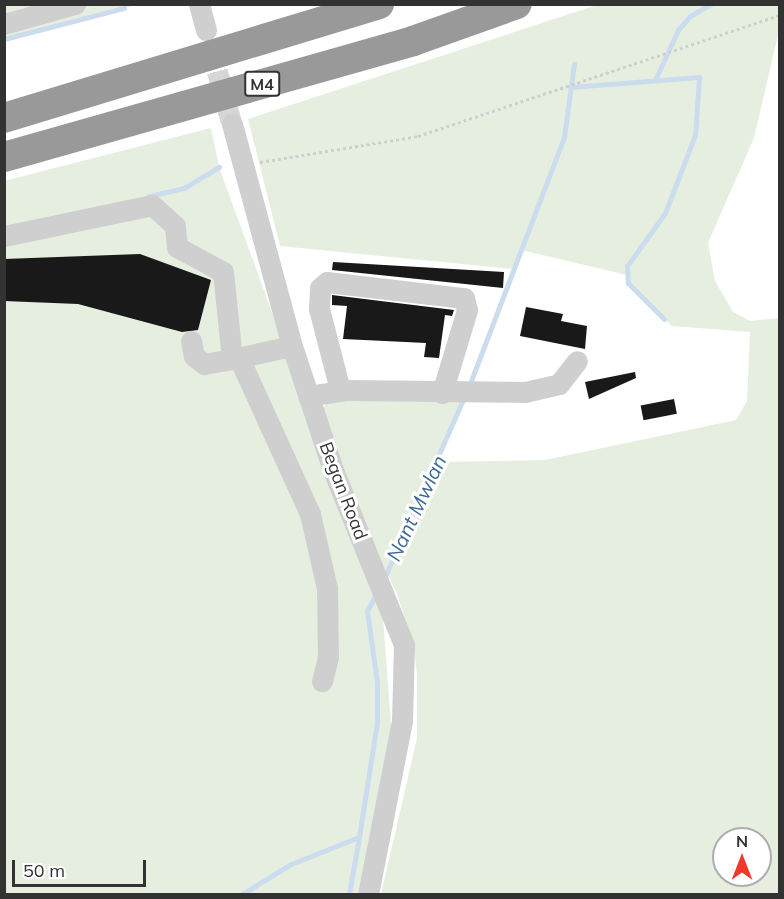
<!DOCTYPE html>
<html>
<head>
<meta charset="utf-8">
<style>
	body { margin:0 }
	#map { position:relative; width:784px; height:899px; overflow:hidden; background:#fff; font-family:Mulish,sans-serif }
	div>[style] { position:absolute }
	.green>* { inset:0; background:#e6efdf }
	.stream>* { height:5px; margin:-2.5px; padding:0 2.5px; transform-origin:2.5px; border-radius:2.5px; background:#cbdcef }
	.building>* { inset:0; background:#191919; transform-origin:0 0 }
	.minor-tunnel>* { height:21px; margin-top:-10.5px; transform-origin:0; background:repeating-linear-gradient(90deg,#d6d6d6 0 21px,transparent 0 31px) }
	.path>* { height:3px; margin-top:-1.5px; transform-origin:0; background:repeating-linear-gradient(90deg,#cfcfcf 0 3px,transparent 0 6px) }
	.minor>* { height:21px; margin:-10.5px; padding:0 10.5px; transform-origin:10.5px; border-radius:10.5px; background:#cfcfcf }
	.highway>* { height:30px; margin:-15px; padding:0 15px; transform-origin:15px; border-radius:15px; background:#999 }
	span { translate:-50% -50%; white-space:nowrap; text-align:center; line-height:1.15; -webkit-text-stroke:6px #fff; paint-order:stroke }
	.shield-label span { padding:2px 4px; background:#fff; border:2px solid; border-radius:4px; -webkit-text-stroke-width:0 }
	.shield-label { font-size:16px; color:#323232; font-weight:700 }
	.street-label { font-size:18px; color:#323232 }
	.water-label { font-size:20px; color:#39689a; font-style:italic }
	.frame { position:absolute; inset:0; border:6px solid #323232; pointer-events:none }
	.north { position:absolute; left:712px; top:827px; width:60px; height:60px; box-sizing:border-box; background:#fff; border:2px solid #adadad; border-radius:50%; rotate:0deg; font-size:16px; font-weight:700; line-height:24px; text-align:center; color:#323232 }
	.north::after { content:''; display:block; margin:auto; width:21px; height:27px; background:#f0382c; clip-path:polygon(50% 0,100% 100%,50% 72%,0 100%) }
	.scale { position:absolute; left:12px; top:860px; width:134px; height:27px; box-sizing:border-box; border:3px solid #323232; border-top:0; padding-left:8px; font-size:18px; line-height:21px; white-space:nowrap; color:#323232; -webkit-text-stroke:4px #fff; paint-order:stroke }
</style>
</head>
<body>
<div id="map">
	<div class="green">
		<i style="clip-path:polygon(4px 5px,136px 5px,5px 39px)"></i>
		<i style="clip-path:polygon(evenodd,597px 5px,779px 5px,778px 35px,754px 138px,708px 243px,715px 281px,733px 312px,750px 321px,779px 318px,779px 894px,381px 894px,417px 738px,417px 675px,414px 646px,397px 594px,364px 525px,322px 410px,331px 395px,464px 398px,439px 462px,545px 460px,736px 420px,747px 401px,750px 332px,672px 326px,628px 283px,627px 275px,521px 250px,512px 269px,280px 246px,248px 119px,597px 5px,724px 839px,760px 839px,760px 875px,724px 875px,724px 839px)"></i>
		<i style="clip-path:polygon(211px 128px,219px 167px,383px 617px,392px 738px,358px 894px,5px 894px,4px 181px)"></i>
	</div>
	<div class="stream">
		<i style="left:4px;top:39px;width:124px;rotate:-14.5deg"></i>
		<i style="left:656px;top:78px;width:53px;rotate:-65.4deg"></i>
		<i style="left:678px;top:30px;width:18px;rotate:-49deg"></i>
		<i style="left:690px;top:16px;width:24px;rotate:-30deg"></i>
		<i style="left:571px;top:87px;width:128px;rotate:-4.5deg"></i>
		<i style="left:699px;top:77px;width:58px;rotate:93.9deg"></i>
		<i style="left:695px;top:135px;width:84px;rotate:111deg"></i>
		<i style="left:665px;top:213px;width:65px;rotate:125.6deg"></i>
		<i style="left:627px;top:266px;width:17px;rotate:87deg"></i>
		<i style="left:628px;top:283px;width:51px;rotate:45deg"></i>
		<i style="left:149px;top:196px;width:36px;rotate:-13deg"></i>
		<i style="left:184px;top:188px;width:41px;rotate:-31deg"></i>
		<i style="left:469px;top:386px;width:267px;rotate:-69.1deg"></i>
		<i style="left:564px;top:137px;width:74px;rotate:-82.2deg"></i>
		<i style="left:383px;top:581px;width:201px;rotate:-66.2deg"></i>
		<i style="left:242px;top:894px;width:57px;rotate:-31.5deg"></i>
		<i style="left:291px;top:864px;width:73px;rotate:-21.7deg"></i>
		<i style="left:359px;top:837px;width:116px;rotate:-81.1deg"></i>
		<i style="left:377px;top:722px;width:40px;rotate:-90deg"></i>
		<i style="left:377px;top:682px;width:72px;rotate:-98deg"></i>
		<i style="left:367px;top:611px;width:19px;rotate:-62deg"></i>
		<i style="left:349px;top:894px;width:58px;rotate:-80deg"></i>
	</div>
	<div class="building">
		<i style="clip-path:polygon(140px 254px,211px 280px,198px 330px,182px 332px,78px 304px,4px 301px,4px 259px)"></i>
		<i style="clip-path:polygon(333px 262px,504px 272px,503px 288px,332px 270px)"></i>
		<i style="clip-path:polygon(332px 295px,454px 310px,452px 316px,445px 315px,439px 358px,424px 357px,426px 343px,343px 339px,347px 306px,332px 305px)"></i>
		<i style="clip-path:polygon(526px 307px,563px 314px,561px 321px,587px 326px,585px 349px,520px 336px)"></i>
		<i style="clip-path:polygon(635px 372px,636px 378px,589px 399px,585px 382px)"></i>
		<i style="left:674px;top:399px;width:15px;height:34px;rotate:79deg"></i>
	</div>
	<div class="minor-tunnel">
		<i style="left:209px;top:41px;width:86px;rotate:74.5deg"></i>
	</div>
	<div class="path">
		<i style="left:260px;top:162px;width:160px;rotate:-9.3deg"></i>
		<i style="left:418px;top:136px;width:382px;rotate:-18.5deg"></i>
	</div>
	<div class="minor">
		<i style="left:199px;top:4px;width:27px;rotate:75deg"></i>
		<i style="left:4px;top:24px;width:74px;rotate:-15.7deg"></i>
		<i style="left:232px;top:124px;width:230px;rotate:74.9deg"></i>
		<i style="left:292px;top:346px;width:131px;rotate:71.7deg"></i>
		<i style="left:333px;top:470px;width:189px;rotate:67.9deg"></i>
		<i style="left:404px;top:645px;width:76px;rotate:91.5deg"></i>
		<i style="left:402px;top:721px;width:176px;rotate:101.1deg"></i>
		<i style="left:4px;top:236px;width:151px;rotate:-11.8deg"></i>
		<i style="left:152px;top:205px;width:31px;rotate:42deg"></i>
		<i style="left:175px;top:226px;width:21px;rotate:85deg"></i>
		<i style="left:177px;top:247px;width:52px;rotate:28.5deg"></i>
		<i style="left:223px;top:272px;width:87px;rotate:84.1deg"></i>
		<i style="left:232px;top:359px;width:61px;rotate:-12.2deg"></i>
		<i style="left:191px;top:341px;width:15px;rotate:79deg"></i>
		<i style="left:194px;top:356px;width:13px;rotate:39deg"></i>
		<i style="left:204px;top:364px;width:28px;rotate:-10deg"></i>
		<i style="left:239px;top:358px;width:171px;rotate:65.5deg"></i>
		<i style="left:310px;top:514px;width:76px;rotate:77.1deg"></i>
		<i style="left:327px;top:588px;width:69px;rotate:89.2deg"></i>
		<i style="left:328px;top:657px;width:25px;rotate:104deg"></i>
		<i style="left:340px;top:390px;width:84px;rotate:-104.5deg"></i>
		<i style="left:319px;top:309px;width:21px;rotate:-87deg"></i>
		<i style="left:320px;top:288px;width:9px;rotate:-41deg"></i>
		<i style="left:327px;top:282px;width:138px;rotate:6.7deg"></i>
		<i style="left:464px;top:298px;width:12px;rotate:76deg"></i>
		<i style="left:467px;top:310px;width:87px;rotate:106.8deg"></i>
		<i style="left:308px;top:396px;width:38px;rotate:-9deg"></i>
		<i style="left:346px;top:390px;width:179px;rotate:0.6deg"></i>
		<i style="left:525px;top:392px;width:35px;rotate:-13deg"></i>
		<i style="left:559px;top:384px;width:29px;rotate:-52deg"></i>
	</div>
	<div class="highway">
		<i style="left:4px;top:118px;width:392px;rotate:-16.9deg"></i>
		<i style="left:4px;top:157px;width:425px;rotate:-15.8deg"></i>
		<i style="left:413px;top:41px;width:110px;rotate:-19.6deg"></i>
	</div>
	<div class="shield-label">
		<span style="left:262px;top:84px">M4</span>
	</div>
	<div class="street-label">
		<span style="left:343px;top:491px;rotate:69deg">Began Road</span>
	</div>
	<div class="water-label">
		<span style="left:416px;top:508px;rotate:-65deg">Nant Mwlan</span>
	</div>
	<div class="frame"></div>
	<div class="north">N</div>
	<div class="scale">50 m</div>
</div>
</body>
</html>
